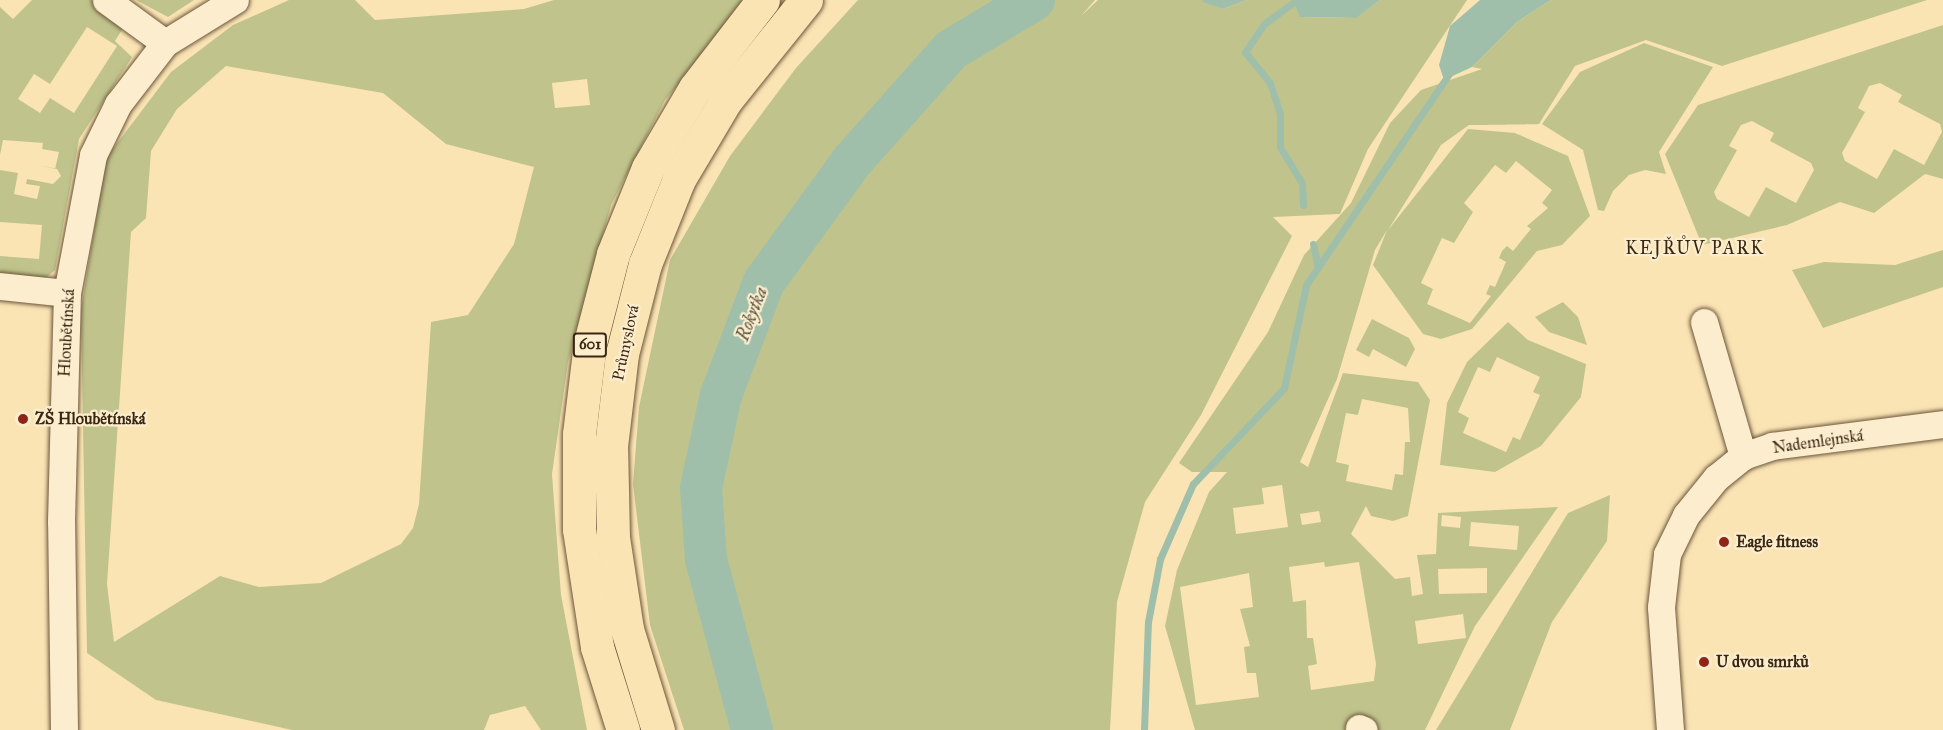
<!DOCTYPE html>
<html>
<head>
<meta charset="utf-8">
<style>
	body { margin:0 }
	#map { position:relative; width:1943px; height:730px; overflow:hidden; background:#fbe4b4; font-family:"IM FELL Great Primer",serif }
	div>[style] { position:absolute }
	.green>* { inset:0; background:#c0c48c }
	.water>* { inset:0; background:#9fbfaa }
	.stream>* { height:7px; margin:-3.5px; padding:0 3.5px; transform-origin:3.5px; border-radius:3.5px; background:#9fbfaa }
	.river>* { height:42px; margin:-21px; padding:0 21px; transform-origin:21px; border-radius:21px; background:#9fbfaa }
	.roads { filter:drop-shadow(0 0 2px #6a563a) drop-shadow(0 0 2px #6a563a) }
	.minor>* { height:27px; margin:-13.5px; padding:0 13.5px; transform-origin:13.5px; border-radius:13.5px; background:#fcedce }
	.major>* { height:33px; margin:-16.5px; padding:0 16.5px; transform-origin:16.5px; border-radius:16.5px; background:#fbe4b4 }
	.dots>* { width:16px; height:16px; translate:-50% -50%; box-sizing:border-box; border:3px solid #fcedce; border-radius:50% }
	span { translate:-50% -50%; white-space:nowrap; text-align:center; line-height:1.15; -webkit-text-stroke:4.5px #fcedce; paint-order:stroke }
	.shield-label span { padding:2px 4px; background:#fcedce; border:2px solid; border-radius:4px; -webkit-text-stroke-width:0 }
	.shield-label { font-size:15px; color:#3a2712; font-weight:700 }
	.street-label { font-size:16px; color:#3a2712 }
	.poi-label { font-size:16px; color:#3a2712; font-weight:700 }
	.left { translate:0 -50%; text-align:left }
	.neighbourhood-label { font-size:18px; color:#3a2712; letter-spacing:1.5px }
	.water-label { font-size:18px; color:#585540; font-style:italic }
</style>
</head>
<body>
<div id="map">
	<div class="green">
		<i style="clip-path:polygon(evenodd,32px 0,96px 0,128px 20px,115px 41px,132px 57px,79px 139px,55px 270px,45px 279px,0 275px,0 256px,39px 259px,42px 225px,0 222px,0 170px,18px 173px,14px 194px,37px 199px,40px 186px,26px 184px,27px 179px,53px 184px,61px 176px,57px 169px,39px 165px,55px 169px,59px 152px,42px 149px,43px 143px,3px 140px,0 155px,0 7px,13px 19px,32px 0,87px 27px,117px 46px,74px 113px,50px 98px,40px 113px,18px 99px,34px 74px,50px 84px,87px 27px)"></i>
		<i style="clip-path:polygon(136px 0,194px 0,168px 17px)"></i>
		<i style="clip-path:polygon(evenodd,289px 0,355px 0,375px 20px,524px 9px,554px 0,751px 0,665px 100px,611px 205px,568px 362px,552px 474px,561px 595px,587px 730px,541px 730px,525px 706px,490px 715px,484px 730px,292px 730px,156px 700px,87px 653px,81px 310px,106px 158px,171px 72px,233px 25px,289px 0,226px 66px,383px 93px,446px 144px,534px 167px,514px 244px,468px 315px,431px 322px,419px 504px,413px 528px,401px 544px,321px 583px,259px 587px,220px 576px,114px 642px,107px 584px,131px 232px,146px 218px,151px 151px,177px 109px,226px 66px,289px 0,587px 79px,590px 105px,555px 108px,552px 83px,587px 79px)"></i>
		<i style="clip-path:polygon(858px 0,1095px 0,1081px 16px,1098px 0,1203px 0,1223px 9px,1247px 0,1293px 0,1301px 17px,1355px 18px,1380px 0,1467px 0,1368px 149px,1340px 214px,1273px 217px,1292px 236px,1201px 415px,1145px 502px,1117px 602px,1110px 730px,684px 730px,650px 625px,633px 484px,639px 407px,670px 260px,730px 156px,796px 68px)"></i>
		<i style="clip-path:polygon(evenodd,1551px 0,1927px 0,1722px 66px,1646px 40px,1575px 66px,1539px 124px,1469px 125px,1441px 145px,1388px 230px,1468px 129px,1515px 133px,1568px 156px,1590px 216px,1562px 245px,1537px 251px,1472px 329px,1441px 339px,1423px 334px,1373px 265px,1387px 230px,1375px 250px,1337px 379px,1300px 462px,1308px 467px,1343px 373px,1418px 382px,1430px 400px,1408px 516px,1393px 521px,1371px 516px,1366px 506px,1351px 534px,1395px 579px,1410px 577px,1412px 596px,1423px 594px,1417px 555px,1436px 554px,1438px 513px,1558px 507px,1475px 626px,1425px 730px,1195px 730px,1165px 626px,1177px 570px,1209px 492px,1227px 472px,1192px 472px,1179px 463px,1268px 332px,1304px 255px,1351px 203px,1390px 123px,1421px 90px,1482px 69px,1472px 67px,1517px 22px,1551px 0,1516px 161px,1552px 190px,1542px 203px,1548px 208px,1527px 226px,1531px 229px,1513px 251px,1507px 246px,1502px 251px,1499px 258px,1506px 262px,1495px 287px,1490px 285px,1486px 294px,1491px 296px,1470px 323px,1427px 304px,1433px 289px,1421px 283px,1442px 238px,1454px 243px,1473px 212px,1464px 203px,1495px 165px,1506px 173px,1516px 161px,1551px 0,1362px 399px,1408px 408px,1410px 442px,1405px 442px,1403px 475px,1395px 474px,1392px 490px,1346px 481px,1349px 465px,1336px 462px,1346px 413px,1358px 415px,1362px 399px,1551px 0,1282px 485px,1288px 527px,1236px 534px,1233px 508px,1264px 504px,1262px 488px,1282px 485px,1551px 0,1319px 511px,1321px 522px,1302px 525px,1300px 514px,1319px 511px,1551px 0,1442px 515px,1461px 517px,1460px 528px,1441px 526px,1442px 515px,1551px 0,1471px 522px,1519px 526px,1517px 550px,1469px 546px,1471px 522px,1551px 0,1324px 562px,1325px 567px,1359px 562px,1376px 664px,1374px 681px,1311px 690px,1308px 666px,1317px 664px,1313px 638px,1307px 638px,1306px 600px,1293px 602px,1289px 567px,1324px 562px,1551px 0,1487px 568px,1487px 593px,1439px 594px,1438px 569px,1487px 568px,1551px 0,1249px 573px,1253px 607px,1240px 609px,1250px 646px,1244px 647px,1247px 673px,1256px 673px,1259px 697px,1196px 705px,1180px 587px,1249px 573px,1551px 0,1463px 614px,1466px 638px,1418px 644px,1415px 621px,1463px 614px)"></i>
		<i style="clip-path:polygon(evenodd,1943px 25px,1943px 179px,1925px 174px,1874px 213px,1840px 202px,1787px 225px,1702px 245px,1665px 154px,1698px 105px,1943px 25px,1880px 83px,1902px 95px,1898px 102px,1940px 124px,1942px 132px,1924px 165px,1894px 149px,1877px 179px,1845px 161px,1842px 153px,1865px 112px,1858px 108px,1869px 86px,1880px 83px,1943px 25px,1752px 121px,1774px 133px,1770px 141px,1811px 163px,1814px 170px,1796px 203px,1766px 187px,1749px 217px,1717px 199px,1714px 192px,1737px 150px,1729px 146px,1741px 125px,1752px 121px)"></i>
		<i style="clip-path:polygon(1644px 43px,1713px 67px,1659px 152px,1666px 174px,1645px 170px,1629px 175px,1613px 191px,1604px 211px,1598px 210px,1583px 150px,1542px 124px,1580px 72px)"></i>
		<i style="clip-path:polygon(1943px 250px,1943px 287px,1823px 328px,1792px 270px,1824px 262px,1895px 265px)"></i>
		<i style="clip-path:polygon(1563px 302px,1578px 317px,1587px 345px,1549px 332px,1535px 317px)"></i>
		<i style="clip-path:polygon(1372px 319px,1409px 338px,1415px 349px,1406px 367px,1373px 349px,1369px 357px,1356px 350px)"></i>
		<i style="clip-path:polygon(evenodd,1508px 322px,1528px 340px,1586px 364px,1581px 397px,1541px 446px,1495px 472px,1440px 465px,1447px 403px,1467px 362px,1508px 322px,1497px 357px,1540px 377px,1533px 392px,1540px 395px,1520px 440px,1513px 437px,1506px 452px,1463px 433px,1469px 418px,1458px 412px,1478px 367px,1490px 372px,1497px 357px)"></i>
		<i style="clip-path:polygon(1610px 495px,1607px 541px,1552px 622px,1510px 730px,1436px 730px,1568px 513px)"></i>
	</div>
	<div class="water">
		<i style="clip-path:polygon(1247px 0,1223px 9px,1203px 2px,1203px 0)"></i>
		<i style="clip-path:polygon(1293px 0,1380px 0,1356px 18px,1300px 17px)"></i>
		<i style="clip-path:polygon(1480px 0,1551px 0,1517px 22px,1472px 67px,1444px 80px,1439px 65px,1450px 26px)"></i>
	</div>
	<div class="stream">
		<i style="left:1294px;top:2px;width:37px;rotate:144deg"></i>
		<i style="left:1264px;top:24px;width:34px;rotate:124deg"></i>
		<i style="left:1245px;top:52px;width:40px;rotate:51deg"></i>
		<i style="left:1270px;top:83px;width:33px;rotate:72deg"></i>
		<i style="left:1280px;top:114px;width:33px;rotate:90deg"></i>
		<i style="left:1280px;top:147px;width:42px;rotate:58.6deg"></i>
		<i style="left:1302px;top:183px;width:22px;rotate:87deg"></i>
		<i style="left:1313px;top:244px;width:24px;rotate:78deg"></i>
		<i style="left:1144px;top:730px;width:108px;rotate:-87.9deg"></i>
		<i style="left:1148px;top:622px;width:64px;rotate:-79.2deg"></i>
		<i style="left:1160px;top:559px;width:82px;rotate:-66.3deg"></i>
		<i style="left:1193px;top:484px;width:132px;rotate:-46.5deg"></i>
		<i style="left:1284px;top:388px;width:105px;rotate:-77.9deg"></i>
		<i style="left:1306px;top:285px;width:255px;rotate:-55.9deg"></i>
	</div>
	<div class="river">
		<i style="left:752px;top:730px;width:177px;rotate:-105.1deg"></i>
		<i style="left:706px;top:559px;width:71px;rotate:-94deg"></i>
		<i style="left:701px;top:488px;width:95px;rotate:-77.9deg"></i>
		<i style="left:721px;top:395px;width:121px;rotate:-69.2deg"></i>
		<i style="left:764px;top:282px;width:151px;rotate:-53.9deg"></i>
		<i style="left:853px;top:160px;width:147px;rotate:-48.3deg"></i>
		<i style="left:951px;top:50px;width:97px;rotate:-31.1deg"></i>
	</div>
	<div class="roads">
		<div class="minor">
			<i style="left:106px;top:0;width:73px;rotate:36.1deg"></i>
			<i style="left:0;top:286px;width:67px;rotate:6deg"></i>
			<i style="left:1704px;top:322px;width:140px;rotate:73.8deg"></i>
			<i style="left:1359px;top:728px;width:5px;rotate:22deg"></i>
			<i style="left:64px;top:730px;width:209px;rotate:-90.8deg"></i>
			<i style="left:61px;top:521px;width:228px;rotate:-88.5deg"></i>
			<i style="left:67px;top:293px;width:140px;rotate:-79.3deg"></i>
			<i style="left:93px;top:155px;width:57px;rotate:-63.9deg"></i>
			<i style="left:118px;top:104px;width:77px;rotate:-52.4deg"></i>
			<i style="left:165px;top:43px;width:82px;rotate:-31.6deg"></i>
			<i style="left:1670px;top:730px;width:123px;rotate:-94.2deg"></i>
			<i style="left:1661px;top:607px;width:53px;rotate:-83.5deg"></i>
			<i style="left:1667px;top:554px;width:43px;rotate:-64deg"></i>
			<i style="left:1686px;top:515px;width:48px;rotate:-51deg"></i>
			<i style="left:1716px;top:478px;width:35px;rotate:-39deg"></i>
			<i style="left:1743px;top:456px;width:31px;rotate:-19deg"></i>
			<i style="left:1772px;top:446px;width:172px;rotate:-7.3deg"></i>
		</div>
		<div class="major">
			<i style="left:623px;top:730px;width:87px;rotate:-107.4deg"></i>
			<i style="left:597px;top:647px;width:119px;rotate:-98.7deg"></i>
			<i style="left:579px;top:529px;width:95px;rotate:-90deg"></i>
			<i style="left:579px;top:434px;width:92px;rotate:-83.1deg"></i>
			<i style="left:590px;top:343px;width:92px;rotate:-75.5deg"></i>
			<i style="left:613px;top:254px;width:93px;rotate:-67.9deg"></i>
			<i style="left:648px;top:168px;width:93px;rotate:-59.6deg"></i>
			<i style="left:695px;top:88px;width:111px;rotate:-52.3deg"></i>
			<i style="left:658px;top:730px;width:106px;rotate:-107.1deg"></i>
			<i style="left:627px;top:629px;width:92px;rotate:-98.7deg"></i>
			<i style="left:613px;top:538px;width:92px;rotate:-91.2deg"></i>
			<i style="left:611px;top:446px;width:93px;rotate:-83.2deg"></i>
			<i style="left:622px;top:354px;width:93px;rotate:-75.7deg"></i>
			<i style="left:645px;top:264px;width:92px;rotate:-68.2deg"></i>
			<i style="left:679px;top:179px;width:92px;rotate:-59.3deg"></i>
			<i style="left:726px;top:100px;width:128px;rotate:-51.3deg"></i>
		</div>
	</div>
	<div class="dots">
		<i style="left:23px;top:419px;background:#8f2418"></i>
		<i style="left:1724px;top:542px;background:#8f2418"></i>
		<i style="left:1704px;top:662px;background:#8f2418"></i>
	</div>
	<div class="shield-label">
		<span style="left:590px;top:345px">601</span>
	</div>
	<div class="street-label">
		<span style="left:67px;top:333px;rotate:-87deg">Hloubětínská</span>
		<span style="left:626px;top:343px;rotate:-78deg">Průmyslová</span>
		<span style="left:1818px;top:442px;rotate:-8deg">Nademlejnská</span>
	</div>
	<div class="poi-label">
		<span class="left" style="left:35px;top:419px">ZŠ Hloubětínská</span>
		<span class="left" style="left:1736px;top:542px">Eagle fitness</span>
		<span class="left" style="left:1716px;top:662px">U dvou smrků</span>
	</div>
	<div class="neighbourhood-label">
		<span style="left:1695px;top:248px">KEJŘŮV PARK</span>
	</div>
	<div class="water-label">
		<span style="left:752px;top:314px;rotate:-69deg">Rokytka</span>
	</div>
</div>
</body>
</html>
